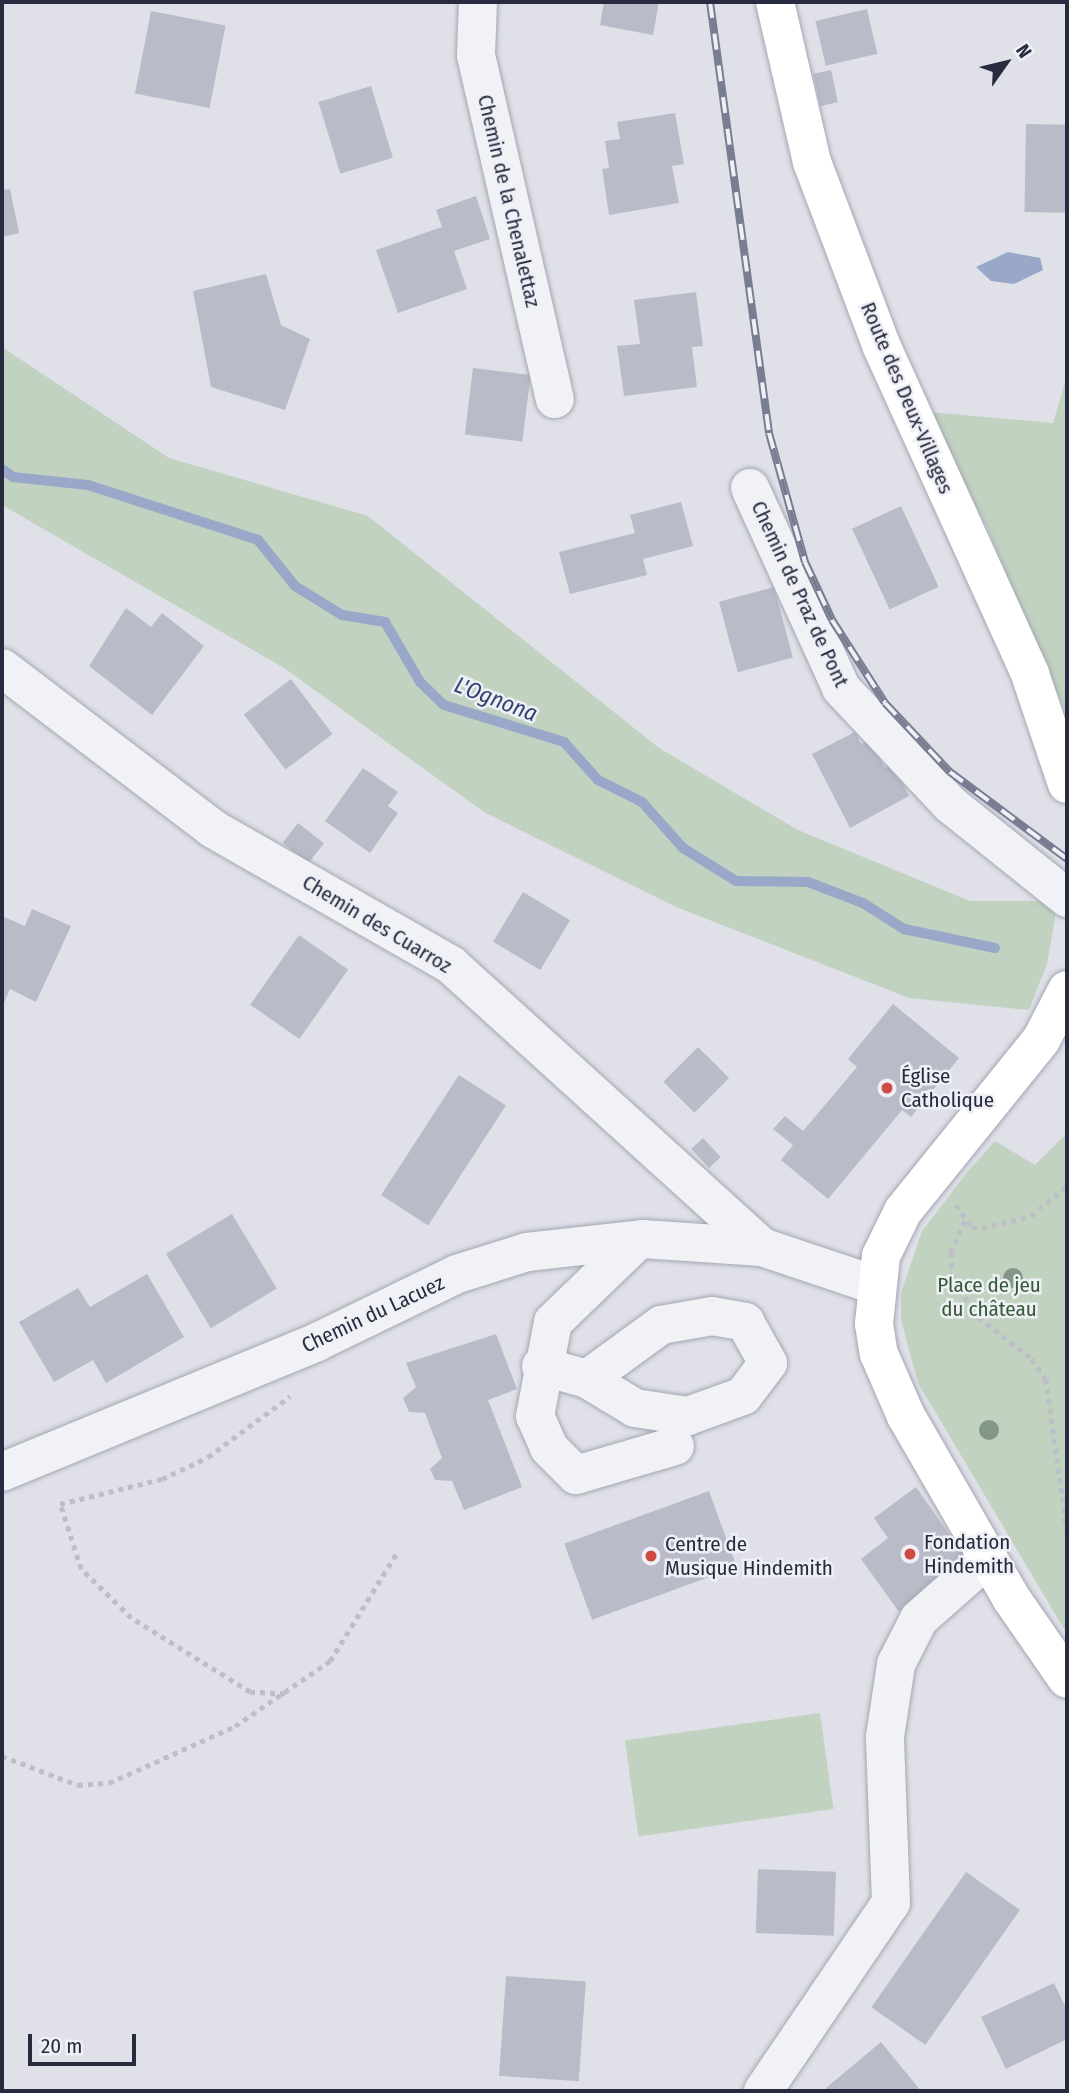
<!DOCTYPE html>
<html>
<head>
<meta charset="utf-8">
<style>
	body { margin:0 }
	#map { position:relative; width:1069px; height:2093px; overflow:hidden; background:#dfe0e8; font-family:"Fira Sans Condensed",sans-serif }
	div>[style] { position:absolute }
	.green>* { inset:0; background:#c1d2c0; transform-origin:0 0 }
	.water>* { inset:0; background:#99a7c8 }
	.stream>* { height:10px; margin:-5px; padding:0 5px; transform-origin:5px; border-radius:5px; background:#99a7c8 }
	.building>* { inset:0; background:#b9bbc8; transform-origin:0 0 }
	.path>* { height:4.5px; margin-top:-2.25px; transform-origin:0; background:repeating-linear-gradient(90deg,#bdbec6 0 5px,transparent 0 10px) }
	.roads { filter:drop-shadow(0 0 2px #a4a6b2) drop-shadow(0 0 2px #a4a6b2) }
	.minor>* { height:38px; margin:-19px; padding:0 19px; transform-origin:19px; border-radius:19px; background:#f1f2f6 }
	.major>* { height:38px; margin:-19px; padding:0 19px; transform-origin:19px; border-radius:19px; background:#fff }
	.rail>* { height:8px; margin-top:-4px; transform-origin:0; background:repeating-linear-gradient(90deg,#eef0f6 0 16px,#787d92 0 32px); box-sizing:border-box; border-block:2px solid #787d92 }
	.trees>* { width:20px; height:20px; margin:-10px; border-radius:50%; background:#829786 }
	.dots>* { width:19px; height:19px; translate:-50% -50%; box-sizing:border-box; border:4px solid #eef0f6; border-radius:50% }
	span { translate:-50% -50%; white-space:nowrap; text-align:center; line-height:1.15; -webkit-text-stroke:5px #eef0f6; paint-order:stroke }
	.street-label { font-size:21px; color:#282b3f }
	.poi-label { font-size:21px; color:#282b3f }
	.left { translate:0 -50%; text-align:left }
	.park-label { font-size:21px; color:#355b36 }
	.water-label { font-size:23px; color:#324273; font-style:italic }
	.frame { position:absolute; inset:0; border:4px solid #282b3f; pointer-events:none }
	.north { position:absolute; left:971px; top:28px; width:70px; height:70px; -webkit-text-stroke:5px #eef0f6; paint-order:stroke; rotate:56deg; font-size:19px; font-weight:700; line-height:28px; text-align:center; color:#282b3f }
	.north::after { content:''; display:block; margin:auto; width:24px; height:32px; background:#282b3f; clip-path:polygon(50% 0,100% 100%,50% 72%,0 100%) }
	.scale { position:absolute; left:28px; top:2034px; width:108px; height:32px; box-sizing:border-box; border:4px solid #282b3f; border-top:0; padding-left:9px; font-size:21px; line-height:24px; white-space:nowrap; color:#282b3f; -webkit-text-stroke:5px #eef0f6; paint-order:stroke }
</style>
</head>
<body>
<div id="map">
	<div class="green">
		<i style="clip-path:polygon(2px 347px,169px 458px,368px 516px,659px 748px,798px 830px,970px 901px,1058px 901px,1047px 964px,1029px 1010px,909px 998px,676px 907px,484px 812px,284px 668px,2px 505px)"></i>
		<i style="clip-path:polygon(1067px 376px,1067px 715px,986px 525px,929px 412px,1053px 423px)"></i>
		<i style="clip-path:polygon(1067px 1133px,1067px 1634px,918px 1383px,901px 1320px,901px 1293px,922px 1231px,968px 1171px,995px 1141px,1035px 1165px)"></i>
		<i style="left:820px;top:1713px;width:97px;height:197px;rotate:82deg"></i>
	</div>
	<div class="water">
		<i style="clip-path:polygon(1008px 252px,1040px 258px,1043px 270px,1014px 284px,991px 281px,976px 267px)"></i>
	</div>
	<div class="stream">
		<i style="left:2px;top:469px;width:14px;rotate:36deg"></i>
		<i style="left:13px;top:477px;width:75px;rotate:6.1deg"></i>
		<i style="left:88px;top:485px;width:179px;rotate:17.9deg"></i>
		<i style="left:258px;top:540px;width:59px;rotate:51.2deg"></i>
		<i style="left:295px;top:586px;width:55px;rotate:31.7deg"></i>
		<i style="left:342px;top:615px;width:44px;rotate:9.2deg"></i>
		<i style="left:385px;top:622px;width:69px;rotate:59.7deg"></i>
		<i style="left:420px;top:682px;width:33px;rotate:44deg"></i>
		<i style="left:444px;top:705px;width:126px;rotate:17.1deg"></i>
		<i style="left:564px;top:742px;width:51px;rotate:48.2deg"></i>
		<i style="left:598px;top:780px;width:49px;rotate:26.6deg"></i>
		<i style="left:642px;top:802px;width:62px;rotate:48.3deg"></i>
		<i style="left:683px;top:848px;width:62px;rotate:31.9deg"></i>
		<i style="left:736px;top:881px;width:72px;rotate:0.8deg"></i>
		<i style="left:808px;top:882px;width:59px;rotate:20.9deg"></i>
		<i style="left:863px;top:903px;width:49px;rotate:32.4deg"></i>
		<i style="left:904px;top:929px;width:93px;rotate:11.8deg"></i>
	</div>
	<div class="building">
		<i style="clip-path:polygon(604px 2px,659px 2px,653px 35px,600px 25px)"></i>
		<i style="left:867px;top:9px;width:46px;height:53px;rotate:77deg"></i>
		<i style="left:151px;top:11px;width:76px;height:84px;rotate:11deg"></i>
		<i style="left:831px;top:70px;width:33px;height:18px;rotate:78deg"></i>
		<i style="left:371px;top:86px;width:75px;height:55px;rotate:73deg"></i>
		<i style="clip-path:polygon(675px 113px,684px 164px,672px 166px,679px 203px,609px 215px,602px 169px,609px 168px,605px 141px,620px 139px,617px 122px)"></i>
		<i style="left:1026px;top:124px;width:41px;height:88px;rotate:1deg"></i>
		<i style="clip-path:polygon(10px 189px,19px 233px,2px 237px,2px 190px)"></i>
		<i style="clip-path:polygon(476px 196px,490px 239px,454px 251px,467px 289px,398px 313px,376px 250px,442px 227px,436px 210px)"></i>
		<i style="clip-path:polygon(266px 274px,281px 325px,310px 339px,285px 410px,211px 387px,193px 291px)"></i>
		<i style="clip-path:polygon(696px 292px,703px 346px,692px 347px,697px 387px,624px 396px,617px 346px,640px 344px,634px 300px)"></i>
		<i style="left:473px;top:368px;width:58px;height:67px;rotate:7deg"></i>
		<i style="clip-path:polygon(681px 502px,693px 546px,643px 559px,647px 575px,570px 594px,559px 552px,635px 533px,630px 515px)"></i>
		<i style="left:901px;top:506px;width:89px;height:54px;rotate:65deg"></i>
		<i style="left:774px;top:587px;width:73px;height:57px;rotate:75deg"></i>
		<i style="clip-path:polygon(126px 608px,151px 627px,162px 613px,204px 646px,152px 715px,89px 666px)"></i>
		<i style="left:291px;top:679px;width:69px;height:59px;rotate:53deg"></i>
		<i style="clip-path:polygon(855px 732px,861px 744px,870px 739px,885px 768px,893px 764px,909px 796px,850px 828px,812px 754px)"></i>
		<i style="clip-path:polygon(363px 768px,398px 792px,388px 806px,398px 813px,370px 853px,325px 821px)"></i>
		<i style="left:298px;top:823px;width:33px;height:25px;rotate:38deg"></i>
		<i style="left:523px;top:892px;width:55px;height:58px;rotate:31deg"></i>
		<i style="clip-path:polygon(32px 909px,71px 926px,36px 1002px,10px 989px,4px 1003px,2px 916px,25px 926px)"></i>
		<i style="left:299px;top:935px;width:60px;height:85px;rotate:35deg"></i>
		<i style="clip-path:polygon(893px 1004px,959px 1058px,911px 1117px,902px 1110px,828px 1199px,781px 1160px,793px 1145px,773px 1129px,785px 1116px,803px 1131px,857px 1067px,848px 1059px)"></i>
		<i style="left:698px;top:1047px;width:44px;height:49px;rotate:45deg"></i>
		<i style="left:459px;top:1075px;width:56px;height:143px;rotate:33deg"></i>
		<i style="left:703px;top:1138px;width:26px;height:16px;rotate:47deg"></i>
		<i style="left:232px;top:1214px;width:87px;height:77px;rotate:59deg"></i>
		<i style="clip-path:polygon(147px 1274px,184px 1337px,106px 1383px,93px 1360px,54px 1382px,19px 1322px,78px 1288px,90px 1307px)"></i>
		<i style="clip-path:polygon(496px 1334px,517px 1389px,488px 1400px,522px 1487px,464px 1510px,452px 1481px,435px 1480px,430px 1469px,442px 1458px,425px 1413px,409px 1412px,403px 1398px,416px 1387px,406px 1363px)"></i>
		<i style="clip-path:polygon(916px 1487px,963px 1554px,935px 1573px,941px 1581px,899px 1612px,861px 1559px,888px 1538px,874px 1518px)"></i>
		<i style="left:709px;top:1491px;width:81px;height:154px;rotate:70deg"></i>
		<i style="left:758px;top:1869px;width:78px;height:64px;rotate:2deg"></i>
		<i style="left:966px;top:1872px;width:66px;height:165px;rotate:35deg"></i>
		<i style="left:506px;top:1976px;width:80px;height:100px;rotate:4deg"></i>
		<i style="clip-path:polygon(1054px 1983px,1067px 2010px,1067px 2039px,1006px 2069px,981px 2017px)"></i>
		<i style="clip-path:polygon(881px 2042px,921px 2091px,828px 2091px,826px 2088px)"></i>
	</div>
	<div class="path">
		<i style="left:956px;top:1205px;width:27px;rotate:54deg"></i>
		<i style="left:972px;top:1227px;width:10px;rotate:6deg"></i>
		<i style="left:982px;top:1228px;width:50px;rotate:-13.8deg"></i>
		<i style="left:1031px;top:1216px;width:47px;rotate:-39.8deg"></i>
		<i style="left:965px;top:1221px;width:35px;rotate:114deg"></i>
		<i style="left:951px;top:1253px;width:28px;rotate:86deg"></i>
		<i style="left:953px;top:1281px;width:44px;rotate:54.2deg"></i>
		<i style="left:979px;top:1317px;width:68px;rotate:38.4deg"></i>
		<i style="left:1032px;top:1359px;width:24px;rotate:55deg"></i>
		<i style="left:1046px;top:1379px;width:152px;rotate:82.1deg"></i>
		<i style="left:285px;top:1694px;width:35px;rotate:-177deg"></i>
		<i style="left:250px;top:1692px;width:140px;rotate:-148.1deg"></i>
		<i style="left:131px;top:1618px;width:70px;rotate:-135.6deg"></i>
		<i style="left:81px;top:1569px;width:68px;rotate:-107.9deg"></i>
		<i style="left:60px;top:1504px;width:105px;rotate:-13.8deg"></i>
		<i style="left:162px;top:1479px;width:51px;rotate:-25.6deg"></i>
		<i style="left:208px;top:1457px;width:102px;rotate:-36.6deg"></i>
		<i style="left:2px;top:1756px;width:81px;rotate:20.9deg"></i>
		<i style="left:78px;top:1785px;width:31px;rotate:-4deg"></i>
		<i style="left:109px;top:1783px;width:138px;rotate:-24.3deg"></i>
		<i style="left:235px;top:1726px;width:115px;rotate:-34.4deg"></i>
		<i style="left:330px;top:1661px;width:129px;rotate:-58.3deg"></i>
	</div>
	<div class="roads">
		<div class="minor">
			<i style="left:478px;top:2px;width:53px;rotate:92.2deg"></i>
			<i style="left:476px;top:55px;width:353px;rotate:77.1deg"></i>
			<i style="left:750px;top:488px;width:220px;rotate:65.5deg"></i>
			<i style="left:841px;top:688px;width:161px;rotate:46.8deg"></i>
			<i style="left:951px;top:805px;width:149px;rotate:38.7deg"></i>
			<i style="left:2px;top:668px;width:265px;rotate:37.3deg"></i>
			<i style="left:213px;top:829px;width:274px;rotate:29.7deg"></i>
			<i style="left:451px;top:965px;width:420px;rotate:42.2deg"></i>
			<i style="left:762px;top:1247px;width:119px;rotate:18.6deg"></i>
			<i style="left:638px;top:1240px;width:118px;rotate:136deg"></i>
			<i style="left:553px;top:1322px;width:96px;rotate:100.8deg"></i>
			<i style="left:535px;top:1416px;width:35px;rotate:66deg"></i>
			<i style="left:549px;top:1448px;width:38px;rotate:45deg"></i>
			<i style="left:576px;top:1475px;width:103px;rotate:-16.3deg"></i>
			<i style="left:541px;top:1366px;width:48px;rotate:15.8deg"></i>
			<i style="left:587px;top:1379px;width:92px;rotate:-36.1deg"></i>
			<i style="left:661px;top:1325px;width:52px;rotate:-10deg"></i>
			<i style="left:712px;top:1316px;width:34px;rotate:10deg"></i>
			<i style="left:745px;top:1322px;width:47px;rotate:60.7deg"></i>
			<i style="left:768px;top:1363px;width:41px;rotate:127.1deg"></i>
			<i style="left:743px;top:1396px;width:59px;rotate:160deg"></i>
			<i style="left:688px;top:1416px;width:54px;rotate:-171.4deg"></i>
			<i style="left:635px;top:1408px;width:56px;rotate:-148.9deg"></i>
			<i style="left:2px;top:1472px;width:341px;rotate:-22.4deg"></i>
			<i style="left:317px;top:1342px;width:156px;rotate:-25.9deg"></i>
			<i style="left:457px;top:1274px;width:73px;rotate:-17.4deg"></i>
			<i style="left:527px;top:1252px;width:116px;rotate:-6.4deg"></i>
			<i style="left:642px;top:1239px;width:120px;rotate:3.8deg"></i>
			<i style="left:763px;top:2091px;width:227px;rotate:-55.8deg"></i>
			<i style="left:891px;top:1903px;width:166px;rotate:-92.1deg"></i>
			<i style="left:885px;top:1737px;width:74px;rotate:-81.4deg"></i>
			<i style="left:896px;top:1664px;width:51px;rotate:-62.9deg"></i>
			<i style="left:919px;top:1619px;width:92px;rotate:-41.5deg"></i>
		</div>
		<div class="major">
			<i style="left:775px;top:2px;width:164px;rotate:77deg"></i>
			<i style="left:812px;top:162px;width:196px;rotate:69.3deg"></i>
			<i style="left:881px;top:345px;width:361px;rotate:65.6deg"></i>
			<i style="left:1030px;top:674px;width:116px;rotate:71.4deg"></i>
			<i style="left:1067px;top:990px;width:56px;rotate:117.5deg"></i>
			<i style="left:1041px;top:1040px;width:220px;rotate:128.9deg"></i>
			<i style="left:903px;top:1211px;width:50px;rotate:116.1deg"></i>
			<i style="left:881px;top:1256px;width:68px;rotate:95.9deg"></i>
			<i style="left:874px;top:1324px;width:30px;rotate:81deg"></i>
			<i style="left:879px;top:1354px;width:68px;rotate:66.5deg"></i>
			<i style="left:906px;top:1416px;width:210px;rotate:60deg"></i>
			<i style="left:1011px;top:1598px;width:98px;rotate:55.3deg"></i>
		</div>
	</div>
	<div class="rail">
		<i style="left:710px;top:2px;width:435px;rotate:82.2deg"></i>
		<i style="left:769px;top:433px;width:134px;rotate:74.4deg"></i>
		<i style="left:805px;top:562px;width:64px;rotate:65deg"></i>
		<i style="left:832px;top:620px;width:98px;rotate:57.4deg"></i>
		<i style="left:885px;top:703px;width:95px;rotate:46.7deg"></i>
		<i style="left:950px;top:772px;width:146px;rotate:36.6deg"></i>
	</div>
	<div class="trees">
		<i style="left:1013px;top:1278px"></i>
		<i style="left:989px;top:1430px"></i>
	</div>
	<div class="dots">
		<i style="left:887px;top:1088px;background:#ce4b43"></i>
		<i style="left:910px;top:1554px;background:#ce4b43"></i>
		<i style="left:651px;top:1556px;background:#ce4b43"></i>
	</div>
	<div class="street-label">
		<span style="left:509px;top:201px;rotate:77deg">Chemin de la Chenalettaz</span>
		<span style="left:907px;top:398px;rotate:67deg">Route des Deux-Villages</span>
		<span style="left:800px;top:594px;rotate:65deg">Chemin de Praz de Pont</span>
		<span style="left:377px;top:924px;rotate:31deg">Chemin des Cuarroz</span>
		<span style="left:373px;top:1314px;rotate:-25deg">Chemin du Lacuez</span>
	</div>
	<div class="poi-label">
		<span class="left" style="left:901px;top:1088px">Église<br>Catholique</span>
		<span class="left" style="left:924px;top:1554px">Fondation<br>Hindemith</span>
		<span class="left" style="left:665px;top:1556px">Centre de<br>Musique Hindemith</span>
	</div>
	<div class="park-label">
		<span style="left:989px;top:1297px">Place de jeu<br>du château</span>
	</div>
	<div class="water-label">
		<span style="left:496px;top:699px;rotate:21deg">L'Ognona</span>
	</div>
	<div class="frame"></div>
	<div class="north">N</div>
	<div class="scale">20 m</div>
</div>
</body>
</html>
